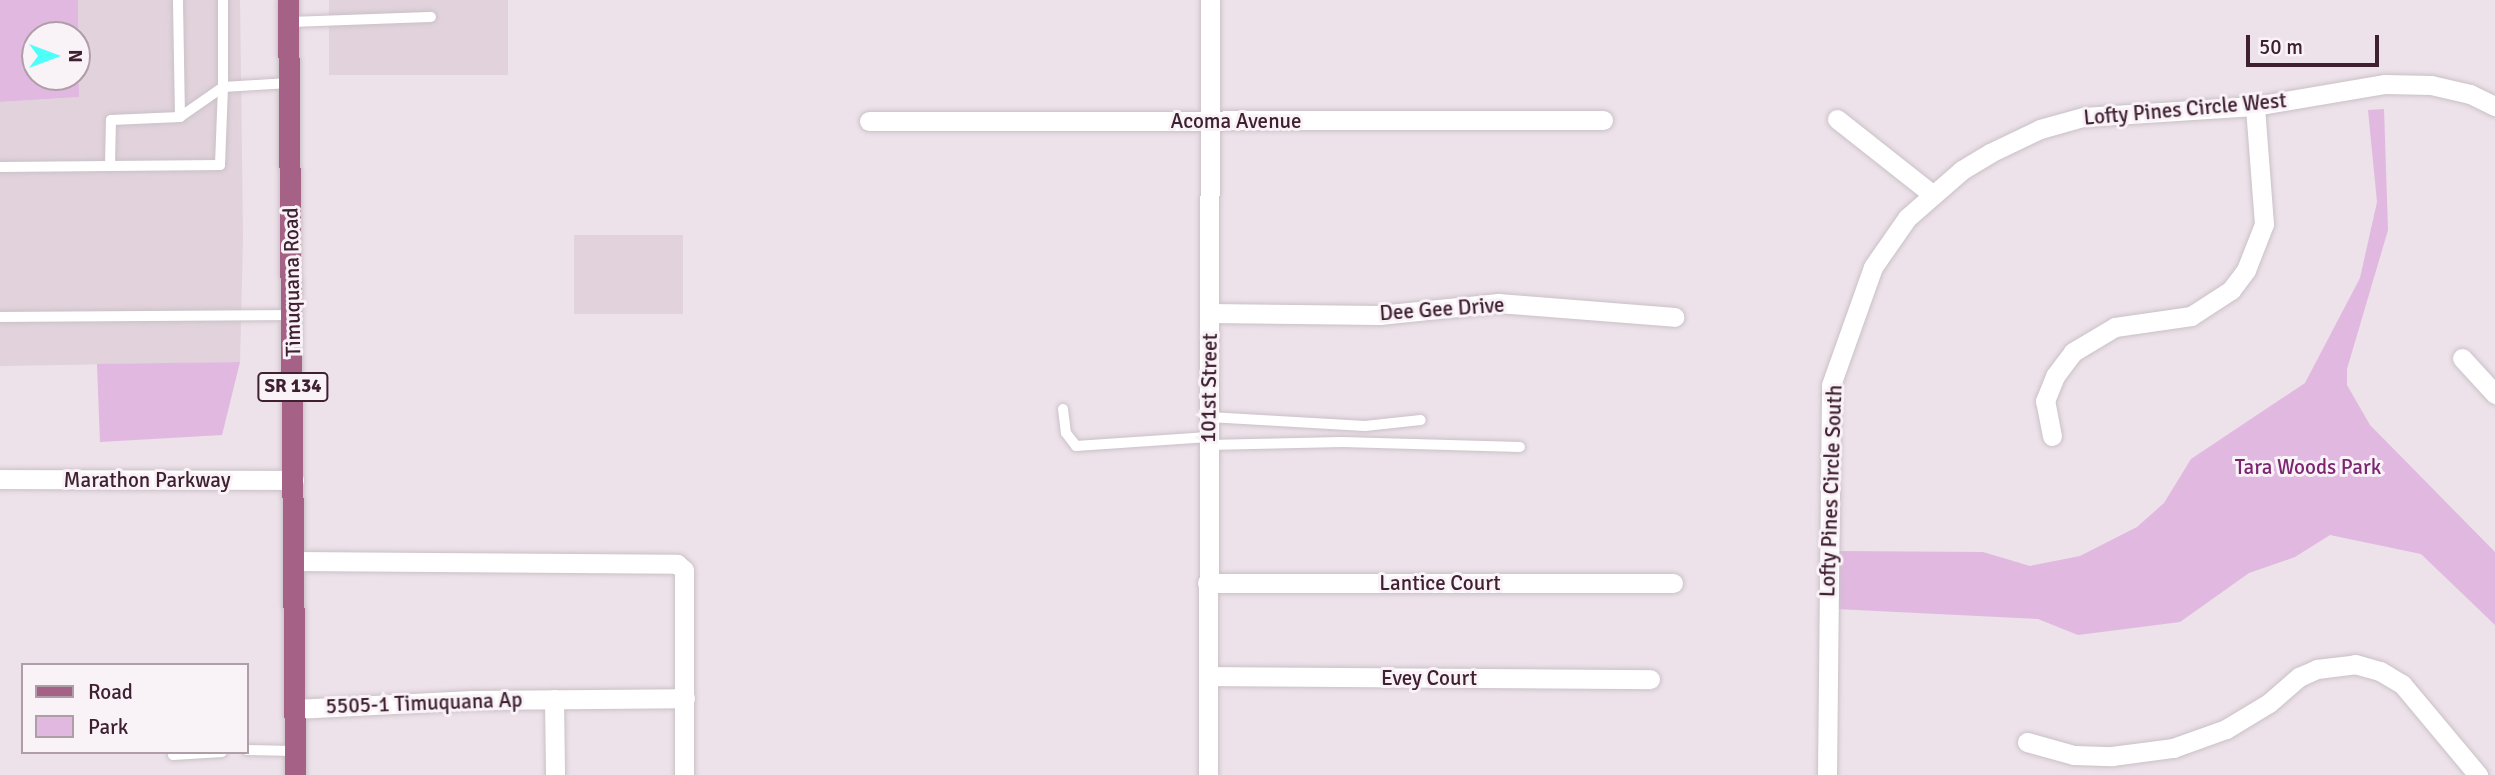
<!DOCTYPE html>
<html>
<head>
<meta charset="utf-8">
<style>
	body { margin:0 }
	#map { position:relative; width:2495px; height:775px; overflow:hidden; background:#ede1ea; font-family:Signika,sans-serif }
	div>[style] { position:absolute }
	.built>* { inset:0; background:#e1d2dc; transform-origin:0 0 }
	.green>* { inset:0; background:#e0b8e0 }
	.roads { filter:drop-shadow(0 0 2px #c9c1c5) drop-shadow(0 0 2px #c9c1c5) }
	.lane>* { height:10px; margin:-5px; padding:0 5px; transform-origin:5px; border-radius:5px; background:#fff }
	.street>* { height:19px; margin:-9.5px; padding:0 9.5px; transform-origin:9.5px; border-radius:9.5px; background:#fff }
	.primary>* { height:21px; margin:-10.5px; padding:0 10.5px; transform-origin:10.5px; border-radius:10.5px; background:#a66286 }
	span { translate:-50% -50%; white-space:nowrap; text-align:center; line-height:1.15; -webkit-text-stroke:6px #f9f2f7; paint-order:stroke }
	.shield-label span { padding:2px 5px; background:#f9f2f7; border:2px solid; border-radius:5px; -webkit-text-stroke-width:0 }
	.shield-label { font-size:19px; color:#3f2031; font-weight:700 }
	.street-label { font-size:21px; color:#3f2031 }
	.park-label { font-size:21px; color:#7a2670 }
	.legend { position:absolute; left:21px; top:663px; width:228px; height:91px; box-sizing:border-box; background:#f9f2f7; border:2px solid #af9ea8; margin:0; padding:9px 12px; list-style:none; font-size:21px; color:#3f2031 }
	.legend li { display:flex; align-items:center; gap:14px; height:35px }
	.legend b { width:35px; border:2px solid #af9ea8 }
	.north { position:absolute; left:21px; top:21px; width:70px; height:70px; box-sizing:border-box; background:#f9f2f7; border:2px solid #af9ea8; border-radius:50%; rotate:90deg; font-size:19px; font-weight:700; line-height:28px; text-align:center; color:#3f2031 }
	.north::after { content:''; display:block; margin:auto; width:24px; height:32px; background:#4efef9; clip-path:polygon(50% 0,100% 100%,50% 72%,0 100%) }
	.scale { position:absolute; left:2246px; top:35px; width:133px; height:32px; box-sizing:border-box; border:4px solid #3f2031; border-top:0; padding-left:9px; font-size:21px; line-height:24px; white-space:nowrap; color:#3f2031; -webkit-text-stroke:5px #f9f2f7; paint-order:stroke }
</style>
</head>
<body>
<div id="map">
	<div class="built">
		<i style="clip-path:polygon(78px 0,240px 0,243px 237px,240px 362px,0 366px,0 102px,79px 97px)"></i>
		<i style="left:329px;top:0;width:179px;height:75px"></i>
		<i style="left:574px;top:235px;width:109px;height:79px"></i>
	</div>
	<div class="green">
		<i style="clip-path:polygon(evenodd,0 0,78px 0,79px 97px,0 102px,0 0,35px 35px,77px 35px,77px 77px,35px 77px,35px 35px)"></i>
		<i style="clip-path:polygon(2384px 109px,2388px 230px,2347px 369px,2347px 385px,2370px 425px,2495px 552px,2495px 625px,2421px 554px,2330px 535px,2295px 557px,2249px 573px,2180px 622px,2078px 635px,2038px 619px,1836px 609px,1837px 551px,1983px 552px,2030px 566px,2080px 556px,2137px 527px,2164px 503px,2191px 459px,2305px 383px,2360px 278px,2377px 202px,2368px 110px)"></i>
		<i style="clip-path:polygon(240px 362px,222px 435px,100px 442px,97px 364px)"></i>
	</div>
	<div class="roads">
		<div class="lane">
			<i style="left:288px;top:22px;width:143px;rotate:-2deg"></i>
			<i style="left:180px;top:117px;width:52px;rotate:-34.9deg"></i>
			<i style="left:223px;top:87px;width:87px;rotate:-90deg"></i>
			<i style="left:110px;top:166px;width:110px;rotate:-0.5deg"></i>
			<i style="left:220px;top:165px;width:78px;rotate:-87.8deg"></i>
			<i style="left:223px;top:87px;width:66px;rotate:-3.5deg"></i>
			<i style="left:0;top:167px;width:110px;rotate:-0.5deg"></i>
			<i style="left:110px;top:166px;width:46px;rotate:-88.8deg"></i>
			<i style="left:111px;top:120px;width:69px;rotate:-2.5deg"></i>
			<i style="left:180px;top:117px;width:117px;rotate:-91deg"></i>
			<i style="left:0;top:317px;width:292px;rotate:-0.4deg"></i>
			<i style="left:1063px;top:409px;width:24px;rotate:83deg"></i>
			<i style="left:1066px;top:433px;width:16px;rotate:52deg"></i>
			<i style="left:1076px;top:446px;width:133px;rotate:-3.9deg"></i>
			<i style="left:1209px;top:417px;width:156px;rotate:3.3deg"></i>
			<i style="left:1365px;top:426px;width:56px;rotate:-6.1deg"></i>
			<i style="left:1208px;top:445px;width:134px;rotate:-1.3deg"></i>
			<i style="left:1342px;top:442px;width:178px;rotate:1.6deg"></i>
			<i style="left:247px;top:750px;width:48px;rotate:1.2deg"></i>
			<i style="left:173px;top:755px;width:49px;rotate:-3.5deg"></i>
		</div>
		<div class="street">
			<i style="left:1837px;top:119px;width:121px;rotate:38.3deg"></i>
			<i style="left:869px;top:121px;width:734px;rotate:-0.08deg"></i>
			<i style="left:1209px;top:313px;width:170px;rotate:0.7deg"></i>
			<i style="left:1379px;top:315px;width:120px;rotate:-5.8deg"></i>
			<i style="left:1498px;top:303px;width:177px;rotate:4.5deg"></i>
			<i style="left:2462px;top:358px;width:49px;rotate:47.5deg"></i>
			<i style="left:2052px;top:436px;width:36px;rotate:-101deg"></i>
			<i style="left:2045px;top:401px;width:27px;rotate:-68deg"></i>
			<i style="left:2055px;top:376px;width:30px;rotate:-53deg"></i>
			<i style="left:2073px;top:352px;width:49px;rotate:-30.8deg"></i>
			<i style="left:2115px;top:327px;width:77px;rotate:-8.2deg"></i>
			<i style="left:2191px;top:316px;width:48px;rotate:-33deg"></i>
			<i style="left:2231px;top:290px;width:25px;rotate:-53deg"></i>
			<i style="left:2246px;top:270px;width:49px;rotate:-68.6deg"></i>
			<i style="left:2264px;top:224px;width:118px;rotate:-94.4deg"></i>
			<i style="left:0;top:479px;width:294px;rotate:0.2deg"></i>
			<i style="left:293px;top:561px;width:384px;rotate:0.4deg"></i>
			<i style="left:677px;top:564px;width:9px;rotate:41deg"></i>
			<i style="left:684px;top:570px;width:205px;rotate:90deg"></i>
			<i style="left:1207px;top:583px;width:466px"></i>
			<i style="left:1208px;top:676px;width:442px;rotate:0.4deg"></i>
			<i style="left:554px;top:699px;width:76px;rotate:89.2deg"></i>
			<i style="left:295px;top:709px;width:177px;rotate:-2.9deg"></i>
			<i style="left:472px;top:700px;width:213px;rotate:-0.5deg"></i>
			<i style="left:2027px;top:742px;width:49px;rotate:15.5deg"></i>
			<i style="left:2074px;top:755px;width:38px;rotate:2deg"></i>
			<i style="left:2112px;top:756px;width:62px;rotate:-7.5deg"></i>
			<i style="left:2173px;top:748px;width:56px;rotate:-19.7deg"></i>
			<i style="left:2226px;top:729px;width:50px;rotate:-31.2deg"></i>
			<i style="left:2269px;top:703px;width:40px;rotate:-41deg"></i>
			<i style="left:2299px;top:677px;width:20px;rotate:-24deg"></i>
			<i style="left:2317px;top:669px;width:38px;rotate:-7deg"></i>
			<i style="left:2355px;top:664px;width:26px;rotate:16deg"></i>
			<i style="left:2380px;top:671px;width:26px;rotate:31deg"></i>
			<i style="left:2402px;top:684px;width:119px;rotate:50.1deg"></i>
			<i style="left:1208px;top:775px;width:775px;rotate:-89.85deg"></i>
			<i style="left:1827px;top:775px;width:390px;rotate:-89.4deg"></i>
			<i style="left:1831px;top:385px;width:125px;rotate:-70.4deg"></i>
			<i style="left:1873px;top:267px;width:60px;rotate:-55.2deg"></i>
			<i style="left:1907px;top:218px;width:73px;rotate:-41.1deg"></i>
			<i style="left:1962px;top:170px;width:33px;rotate:-31deg"></i>
			<i style="left:1990px;top:153px;width:55px;rotate:-25.6deg"></i>
			<i style="left:2040px;top:129px;width:45px;rotate:-15.6deg"></i>
			<i style="left:2083px;top:117px;width:172px;rotate:-3.7deg"></i>
			<i style="left:2255px;top:106px;width:132px;rotate:-9.6deg"></i>
			<i style="left:2385px;top:84px;width:46px;rotate:1.2deg"></i>
			<i style="left:2431px;top:85px;width:40px;rotate:13deg"></i>
			<i style="left:2470px;top:94px;width:28px;rotate:26deg"></i>
		</div>
		<div class="primary">
			<i style="left:288px;top:0;width:775px;rotate:89.48deg"></i>
		</div>
	</div>
	<div class="shield-label">
		<span style="left:293px;top:387px">SR 134</span>
	</div>
	<div class="street-label">
		<span style="left:2185px;top:109px;rotate:-5deg">Lofty Pines Circle West</span>
		<span style="left:1236px;top:121px">Acoma Avenue</span>
		<span style="left:292px;top:282px;rotate:-91deg">Timuquana Road</span>
		<span style="left:1442px;top:309px;rotate:-4deg">Dee Gee Drive</span>
		<span style="left:1209px;top:388px;rotate:-89deg">101st Street</span>
		<span style="left:147px;top:480px">Marathon Parkway</span>
		<span style="left:1831px;top:491px;rotate:-88deg">Lofty Pines Circle South</span>
		<span style="left:1440px;top:583px">Lantice Court</span>
		<span style="left:1429px;top:678px">Evey Court</span>
		<span style="left:424px;top:703px;rotate:-2deg">5505-1 Timuquana Ap</span>
	</div>
	<div class="park-label">
		<span style="left:2308px;top:467px">Tara Woods Park</span>
	</div>
	<ul class="legend">
	<li><b style="height:9px;background:#a66286"></b>Road</li>
	<li><b style="height:19px;background:#e0b8e0"></b>Park</li>
	</ul>
	<div class="north">N</div>
	<div class="scale">50 m</div>
</div>
</body>
</html>
